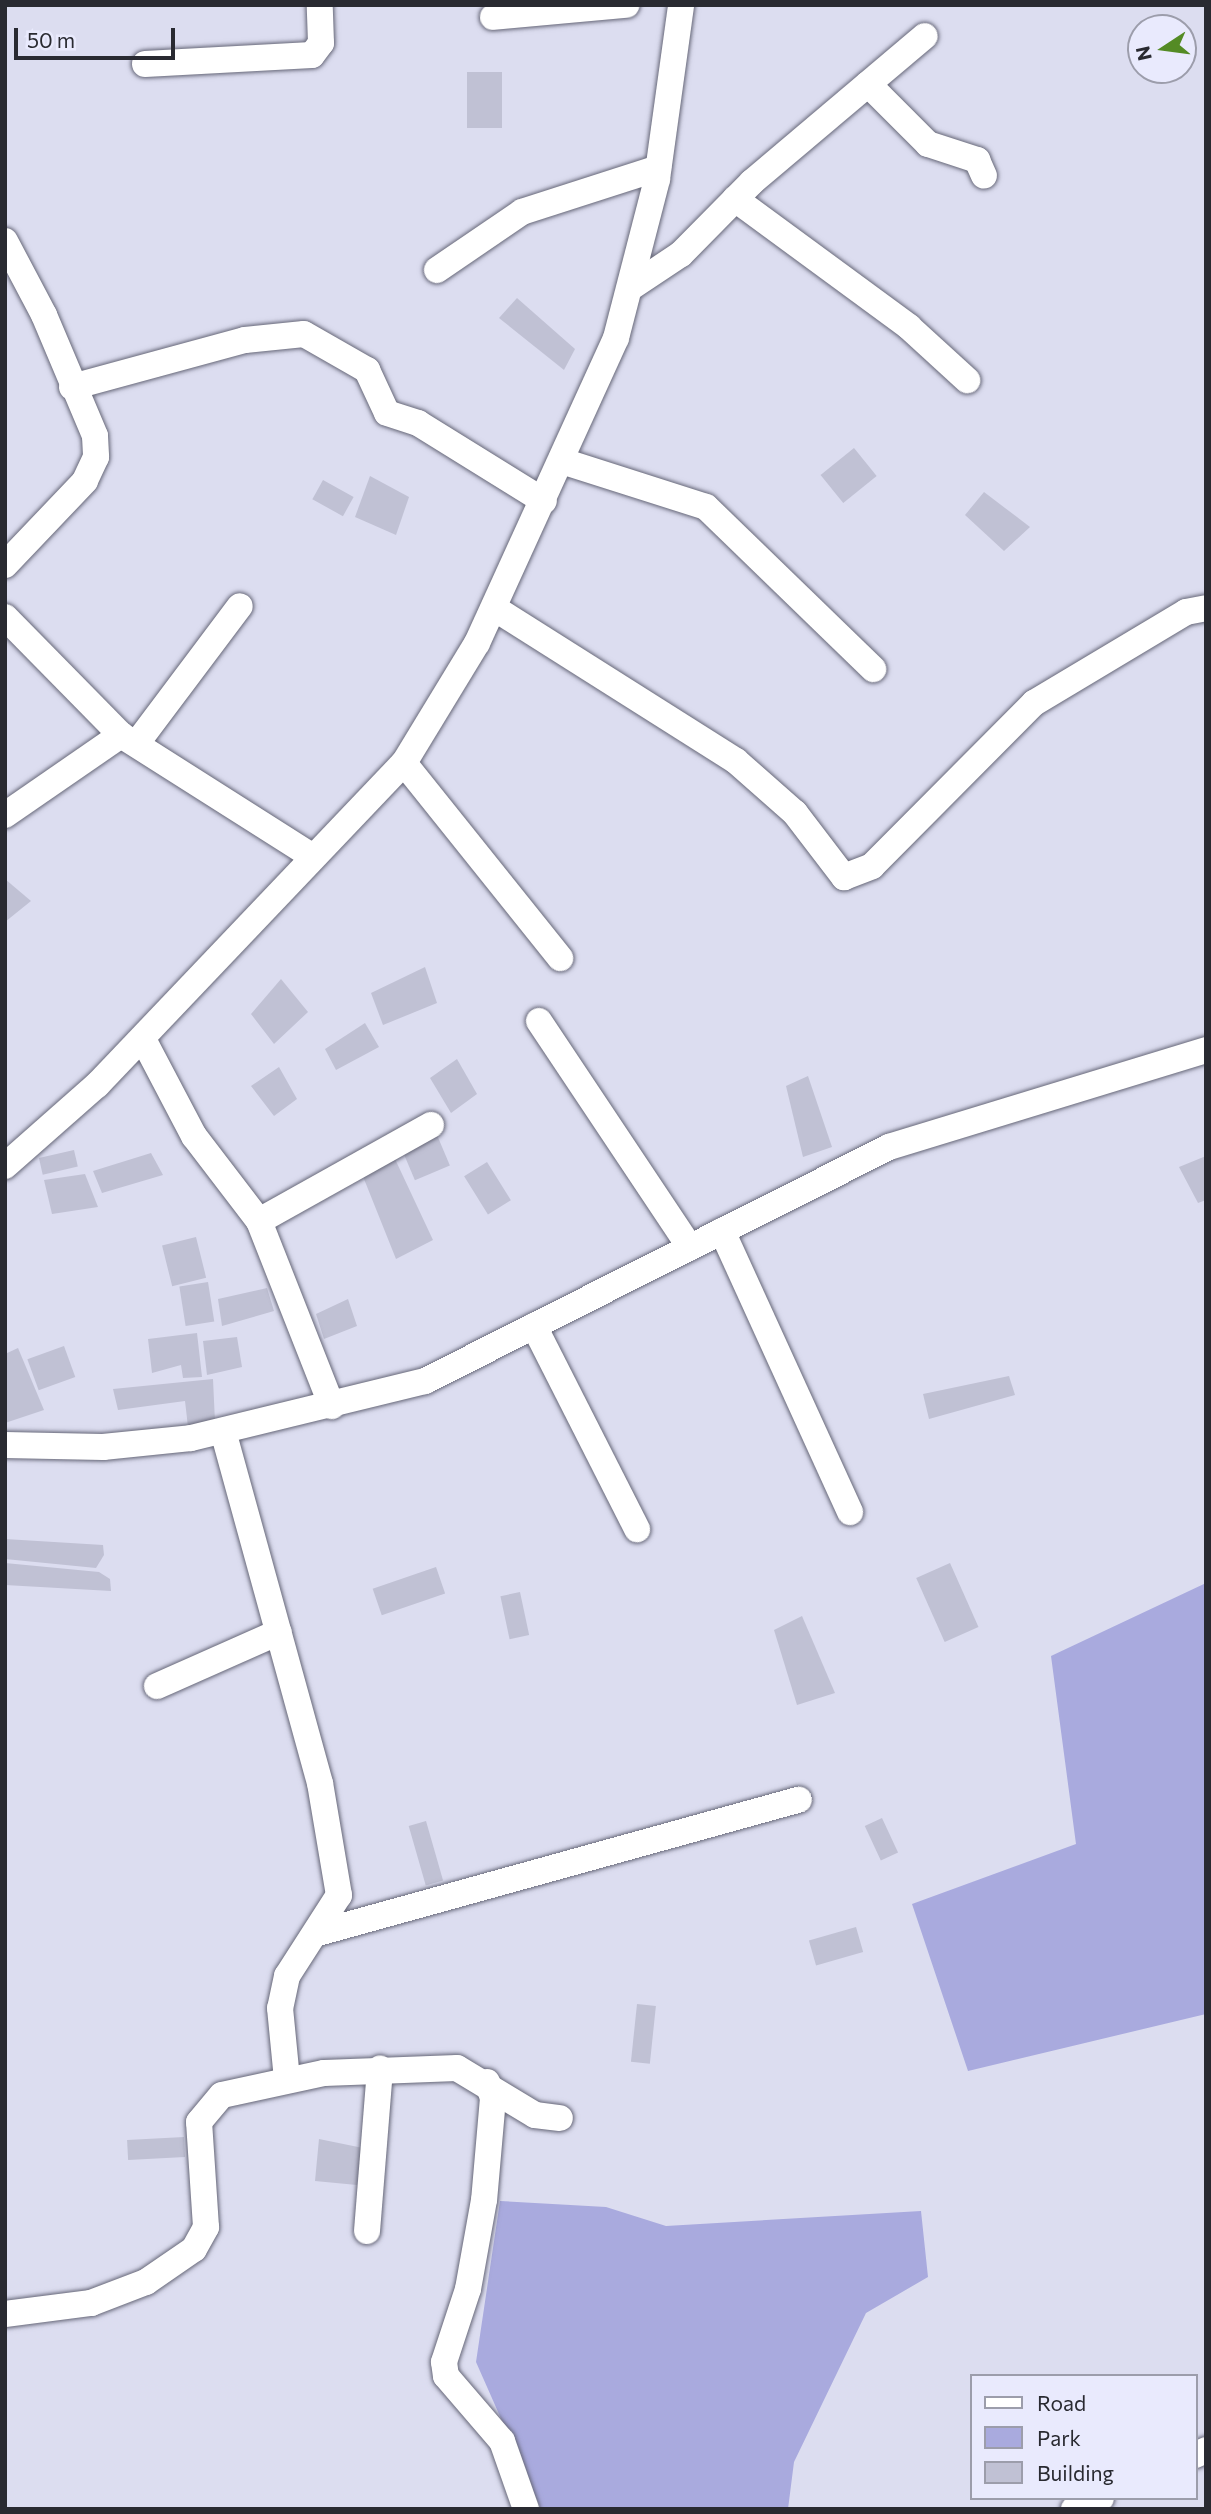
<!DOCTYPE html>
<html>
<head>
<meta charset="utf-8">
<style>
	body { margin:0 }
	#map { position:relative; width:1211px; height:2514px; overflow:hidden; background:#dcddf0; font-family:Commissioner,sans-serif }
	div>[style] { position:absolute }
	.green>* { inset:0; background:#a9aade }
	.building>* { inset:0; background:#c0c1d4; transform-origin:0 0 }
	.roads { filter:drop-shadow(0 0 2px #666778) drop-shadow(0 0 2px #666778) }
	.minor>* { height:26px; margin:-13px; padding:0 13px; transform-origin:13px; border-radius:13px; background:#fff }
	span { translate:-50% -50%; white-space:nowrap; text-align:center; line-height:1.15; -webkit-text-stroke:5px #e9eafd; paint-order:stroke }
	.frame { position:absolute; inset:0; border:7px solid #292a31; pointer-events:none }
	.legend { position:absolute; left:970px; top:2374px; width:228px; height:126px; box-sizing:border-box; background:#e9eafd; border:2px solid #9c9dab; margin:0; padding:9px 12px; list-style:none; font-size:21px; color:#292a31 }
	.legend li { display:flex; align-items:center; gap:14px; height:35px }
	.legend b { width:35px; border:2px solid #9c9dab }
	.north { position:absolute; left:1127px; top:14px; width:70px; height:70px; box-sizing:border-box; background:#e9eafd; border:2px solid #9c9dab; border-radius:50%; rotate:257deg; font-size:19px; font-weight:700; line-height:28px; text-align:center; color:#292a31 }
	.north::after { content:''; display:block; margin:auto; width:24px; height:32px; background:#548b25; clip-path:polygon(50% 0,100% 100%,50% 72%,0 100%) }
	.scale { position:absolute; left:14px; top:28px; width:161px; height:32px; box-sizing:border-box; border:4px solid #292a31; border-top:0; padding-left:9px; font-size:21px; line-height:24px; white-space:nowrap; color:#292a31; -webkit-text-stroke:5px #e9eafd; paint-order:stroke }
</style>
</head>
<body>
<div id="map">
	<div class="green">
		<i style="clip-path:polygon(1206px 1583px,1206px 2014px,968px 2071px,912px 1904px,1076px 1844px,1051px 1656px)"></i>
		<i style="clip-path:polygon(500px 2201px,606px 2207px,666px 2226px,921px 2211px,928px 2277px,866px 2313px,794px 2462px,788px 2509px,541px 2509px,476px 2362px)"></i>
	</div>
	<div class="building">
		<i style="left:502px;top:72px;width:56px;height:35px;rotate:90deg"></i>
		<i style="clip-path:polygon(517px 298px,575px 349px,564px 370px,499px 318px)"></i>
		<i style="left:854px;top:448px;width:36px;height:43px;rotate:51deg"></i>
		<i style="clip-path:polygon(370px 476px,409px 497px,396px 535px,355px 517px)"></i>
		<i style="left:323px;top:480px;width:35px;height:22px;rotate:29deg"></i>
		<i style="clip-path:polygon(984px 492px,1030px 527px,1004px 551px,965px 515px)"></i>
		<i style="clip-path:polygon(5px 879px,31px 901px,5px 922px)"></i>
		<i style="clip-path:polygon(425px 967px,437px 1003px,383px 1025px,371px 993px)"></i>
		<i style="clip-path:polygon(281px 979px,308px 1012px,274px 1044px,251px 1014px)"></i>
		<i style="clip-path:polygon(365px 1023px,379px 1047px,336px 1070px,325px 1049px)"></i>
		<i style="clip-path:polygon(457px 1059px,477px 1094px,451px 1113px,430px 1078px)"></i>
		<i style="clip-path:polygon(279px 1067px,297px 1099px,274px 1116px,251px 1086px)"></i>
		<i style="clip-path:polygon(808px 1076px,832px 1147px,803px 1157px,786px 1086px)"></i>
		<i style="left:437px;top:1135px;width:33px;height:38px;rotate:67deg"></i>
		<i style="left:74px;top:1150px;width:17px;height:36px;rotate:77deg"></i>
		<i style="clip-path:polygon(151px 1153px,163px 1175px,102px 1193px,93px 1171px)"></i>
		<i style="clip-path:polygon(1206px 1156px,1206px 1200px,1198px 1203px,1179px 1167px)"></i>
		<i style="clip-path:polygon(395px 1159px,433px 1240px,396px 1259px,362px 1174px)"></i>
		<i style="left:487px;top:1162px;width:45px;height:27px;rotate:58deg"></i>
		<i style="clip-path:polygon(85px 1174px,98px 1207px,52px 1214px,44px 1180px)"></i>
		<i style="left:196px;top:1237px;width:42px;height:35px;rotate:76deg"></i>
		<i style="left:208px;top:1282px;width:40px;height:29px;rotate:81deg"></i>
		<i style="clip-path:polygon(267px 1288px,274px 1311px,222px 1326px,218px 1299px)"></i>
		<i style="clip-path:polygon(348px 1299px,357px 1326px,324px 1339px,316px 1314px)"></i>
		<i style="clip-path:polygon(197px 1333px,202px 1377px,183px 1378px,181px 1365px,152px 1373px,148px 1339px)"></i>
		<i style="clip-path:polygon(237px 1337px,242px 1367px,207px 1375px,203px 1341px)"></i>
		<i style="left:64px;top:1346px;width:33px;height:39px;rotate:70deg"></i>
		<i style="clip-path:polygon(18px 1348px,44px 1410px,5px 1423px,5px 1354px)"></i>
		<i style="clip-path:polygon(1009px 1376px,1015px 1395px,929px 1419px,923px 1394px)"></i>
		<i style="clip-path:polygon(213px 1379px,215px 1422px,188px 1427px,185px 1401px,118px 1410px,113px 1389px)"></i>
		<i style="clip-path:polygon(5px 1539px,103px 1545px,104px 1555px,96px 1568px,5px 1559px)"></i>
		<i style="clip-path:polygon(5px 1563px,99px 1572px,110px 1579px,111px 1591px,5px 1585px)"></i>
		<i style="left:950px;top:1563px;width:70px;height:37px;rotate:66deg"></i>
		<i style="left:436px;top:1567px;width:28px;height:67px;rotate:71deg"></i>
		<i style="left:520px;top:1592px;width:44px;height:20px;rotate:78deg"></i>
		<i style="clip-path:polygon(802px 1616px,835px 1693px,797px 1705px,774px 1630px)"></i>
		<i style="left:882px;top:1818px;width:38px;height:19px;rotate:65deg"></i>
		<i style="left:426px;top:1821px;width:62px;height:18px;rotate:74deg"></i>
		<i style="left:856px;top:1927px;width:26px;height:49px;rotate:74deg"></i>
		<i style="left:637px;top:2004px;width:19px;height:58px;rotate:6deg"></i>
		<i style="left:184px;top:2137px;width:20px;height:57px;rotate:87deg"></i>
		<i style="clip-path:polygon(319px 2139px,363px 2148px,357px 2185px,315px 2181px)"></i>
	</div>
	<div class="roads">
		<div class="minor">
			<i style="left:493px;top:17px;width:134px;rotate:-5.2deg"></i>
			<i style="left:145px;top:64px;width:167px;rotate:-3.1deg"></i>
			<i style="left:312px;top:55px;width:15px;rotate:-53deg"></i>
			<i style="left:321px;top:43px;width:38px;rotate:-92deg"></i>
			<i style="left:868px;top:84px;width:85px;rotate:45deg"></i>
			<i style="left:928px;top:144px;width:52px;rotate:18.1deg"></i>
			<i style="left:977px;top:160px;width:17px;rotate:66deg"></i>
			<i style="left:735px;top:199px;width:216px;rotate:36.3deg"></i>
			<i style="left:909px;top:327px;width:79px;rotate:42.4deg"></i>
			<i style="left:5px;top:241px;width:84px;rotate:62.2deg"></i>
			<i style="left:44px;top:315px;width:131px;rotate:67.1deg"></i>
			<i style="left:95px;top:436px;width:21px;rotate:87deg"></i>
			<i style="left:96px;top:457px;width:26px;rotate:115deg"></i>
			<i style="left:85px;top:481px;width:116px;rotate:133.6deg"></i>
			<i style="left:437px;top:270px;width:103px;rotate:-34.3deg"></i>
			<i style="left:522px;top:212px;width:143px;rotate:-17.9deg"></i>
			<i style="left:630px;top:288px;width:61px;rotate:-33.7deg"></i>
			<i style="left:681px;top:254px;width:101px;rotate:-45.4deg"></i>
			<i style="left:752px;top:182px;width:226px;rotate:-40.2deg"></i>
			<i style="left:72px;top:387px;width:179px;rotate:-15.2deg"></i>
			<i style="left:245px;top:340px;width:59px;rotate:-5.8deg"></i>
			<i style="left:304px;top:334px;width:73px;rotate:29.7deg"></i>
			<i style="left:367px;top:370px;width:47px;rotate:65.1deg"></i>
			<i style="left:387px;top:413px;width:33px;rotate:18deg"></i>
			<i style="left:418px;top:423px;width:148px;rotate:31.8deg"></i>
			<i style="left:562px;top:461px;width:151px;rotate:17.7deg"></i>
			<i style="left:706px;top:507px;width:233px;rotate:44.1deg"></i>
			<i style="left:494px;top:608px;width:286px;rotate:32.3deg"></i>
			<i style="left:736px;top:761px;width:79px;rotate:41.4deg"></i>
			<i style="left:795px;top:813px;width:81px;rotate:52.6deg"></i>
			<i style="left:844px;top:877px;width:30px;rotate:-21deg"></i>
			<i style="left:872px;top:866px;width:230px;rotate:-45.2deg"></i>
			<i style="left:1034px;top:703px;width:177px;rotate:-30.9deg"></i>
			<i style="left:1186px;top:612px;width:20px;rotate:-11deg"></i>
			<i style="left:5px;top:617px;width:165px;rotate:45.5deg"></i>
			<i style="left:121px;top:735px;width:227px;rotate:32.4deg"></i>
			<i style="left:137px;top:743px;width:171px;rotate:-53.1deg"></i>
			<i style="left:404px;top:763px;width:250px;rotate:51.3deg"></i>
			<i style="left:5px;top:815px;width:141px;rotate:-34.6deg"></i>
			<i style="left:539px;top:1021px;width:272px;rotate:56.3deg"></i>
			<i style="left:143px;top:1039px;width:110px;rotate:62.3deg"></i>
			<i style="left:194px;top:1136px;width:107px;rotate:52.6deg"></i>
			<i style="left:259px;top:1221px;width:199px;rotate:68.5deg"></i>
			<i style="left:5px;top:1166px;width:123px;rotate:-41.4deg"></i>
			<i style="left:97px;top:1085px;width:445px;rotate:-46.4deg"></i>
			<i style="left:404px;top:763px;width:140px;rotate:-58.7deg"></i>
			<i style="left:477px;top:643px;width:335px;rotate:-65.5deg"></i>
			<i style="left:616px;top:338px;width:164px;rotate:-75.5deg"></i>
			<i style="left:657px;top:179px;width:176px;rotate:-82.1deg"></i>
			<i style="left:259px;top:1221px;width:197px;rotate:-29.2deg"></i>
			<i style="left:722px;top:1231px;width:309px;rotate:65.5deg"></i>
			<i style="left:534px;top:1326px;width:228px;rotate:63.1deg"></i>
			<i style="left:223px;top:1431px;width:365px;rotate:74.6deg"></i>
			<i style="left:320px;top:1783px;width:114px;rotate:80.4deg"></i>
			<i style="left:339px;top:1895px;width:96px;rotate:122.7deg"></i>
			<i style="left:287px;top:1976px;width:33px;rotate:102deg"></i>
			<i style="left:280px;top:2008px;width:71px;rotate:84.4deg"></i>
			<i style="left:5px;top:1445px;width:98px;rotate:1.2deg"></i>
			<i style="left:103px;top:1447px;width:88px;rotate:-5.8deg"></i>
			<i style="left:191px;top:1438px;width:241px;rotate:-13.7deg"></i>
			<i style="left:425px;top:1381px;width:520px;rotate:-26.76deg"></i>
			<i style="left:889px;top:1147px;width:332px;rotate:-17deg"></i>
			<i style="left:157px;top:1686px;width:133px;rotate:-23.9deg"></i>
			<i style="left:318px;top:1933px;width:499px;rotate:-15.5deg"></i>
			<i style="left:487px;top:2082px;width:17px;rotate:69deg"></i>
			<i style="left:493px;top:2098px;width:102px;rotate:95deg"></i>
			<i style="left:484px;top:2200px;width:90px;rotate:100.2deg"></i>
			<i style="left:468px;top:2289px;width:77px;rotate:108.2deg"></i>
			<i style="left:444px;top:2362px;width:14px;rotate:82deg"></i>
			<i style="left:446px;top:2376px;width:86px;rotate:49.3deg"></i>
			<i style="left:502px;top:2441px;width:72px;rotate:70.6deg"></i>
			<i style="left:367px;top:2231px;width:163px;rotate:-85.4deg"></i>
			<i style="left:5px;top:2314px;width:87px;rotate:-7.3deg"></i>
			<i style="left:91px;top:2303px;width:59px;rotate:-20.9deg"></i>
			<i style="left:146px;top:2282px;width:58px;rotate:-34.5deg"></i>
			<i style="left:194px;top:2249px;width:25px;rotate:-61deg"></i>
			<i style="left:206px;top:2227px;width:105px;rotate:-93.8deg"></i>
			<i style="left:199px;top:2122px;width:35px;rotate:-50deg"></i>
			<i style="left:222px;top:2095px;width:104px;rotate:-12.2deg"></i>
			<i style="left:324px;top:2073px;width:133px;rotate:-2.2deg"></i>
			<i style="left:457px;top:2068px;width:91px;rotate:31.1deg"></i>
			<i style="left:535px;top:2115px;width:25px;rotate:7deg"></i>
			<i style="left:1195px;top:2455px;width:12px;rotate:-24deg"></i>
			<i style="left:1074px;top:2509px;width:29px;rotate:-22deg"></i>
		</div>
	</div>
	<div class="frame"></div>
	<ul class="legend">
	<li><b style="height:9px;background:#fff"></b>Road</li>
	<li><b style="height:19px;background:#a9aade"></b>Park</li>
	<li><b style="height:19px;background:#c0c1d4"></b>Building</li>
	</ul>
	<div class="north">N</div>
	<div class="scale">50 m</div>
</div>
</body>
</html>
